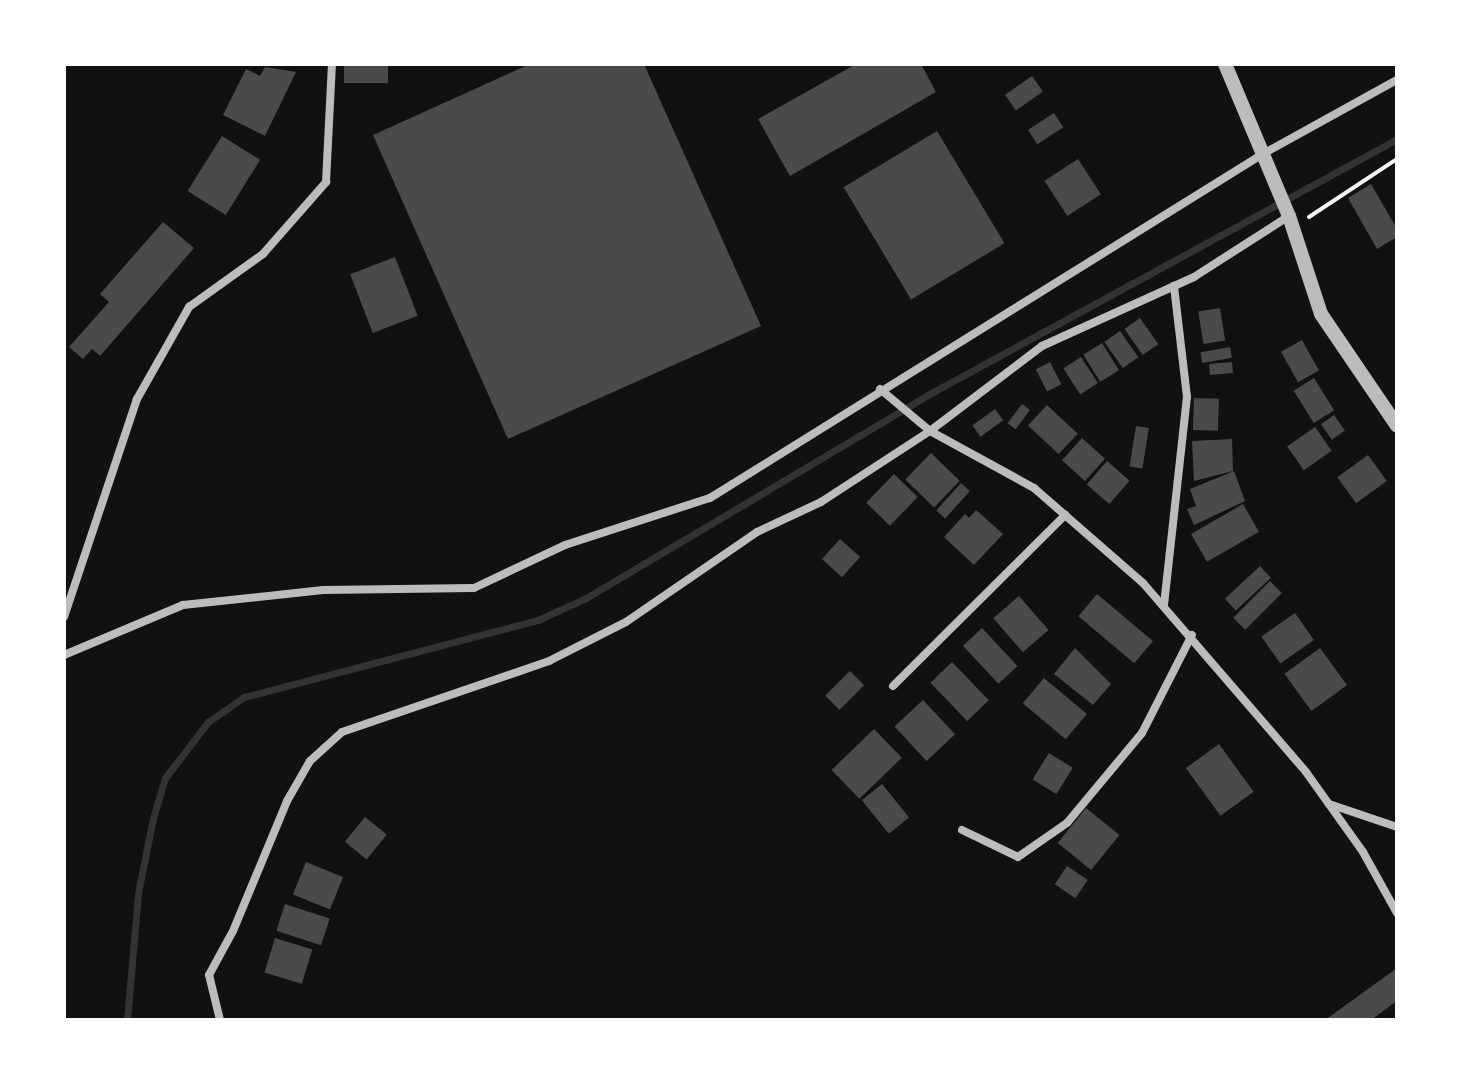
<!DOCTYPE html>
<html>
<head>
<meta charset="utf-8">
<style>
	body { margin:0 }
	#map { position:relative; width:1461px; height:1084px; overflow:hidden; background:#111; font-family:Inter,sans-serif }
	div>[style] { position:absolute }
	.stream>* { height:7px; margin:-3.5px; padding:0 3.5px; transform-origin:3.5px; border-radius:3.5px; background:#333 }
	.building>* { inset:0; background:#4a4a4a; transform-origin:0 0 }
	.path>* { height:4px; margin:-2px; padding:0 2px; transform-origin:2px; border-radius:2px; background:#f5f5f5 }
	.minor>* { height:8px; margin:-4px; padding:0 4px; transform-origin:4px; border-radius:4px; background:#bcbcbc }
	.tertiary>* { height:14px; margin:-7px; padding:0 7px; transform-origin:7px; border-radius:7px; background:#bcbcbc }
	span { translate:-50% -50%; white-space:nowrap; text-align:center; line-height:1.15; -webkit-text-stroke:8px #fff; paint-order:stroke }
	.frame { position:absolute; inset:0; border:66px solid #fff; pointer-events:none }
</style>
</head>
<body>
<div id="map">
	<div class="stream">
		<i style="left:127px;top:1020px;width:127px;rotate:-85deg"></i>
		<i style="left:138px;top:893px;width:76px;rotate:-78.7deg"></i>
		<i style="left:153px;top:818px;width:42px;rotate:-73.3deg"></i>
		<i style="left:165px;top:778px;width:71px;rotate:-52.5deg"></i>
		<i style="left:208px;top:722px;width:44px;rotate:-34.8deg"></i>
		<i style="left:244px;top:697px;width:304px;rotate:-14.7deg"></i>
		<i style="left:538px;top:620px;width:53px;rotate:-24.6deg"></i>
		<i style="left:586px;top:598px;width:404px;rotate:-30.7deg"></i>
		<i style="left:933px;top:392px;width:528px;rotate:-28.6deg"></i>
	</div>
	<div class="building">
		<i style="left:344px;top:64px;width:44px;height:19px"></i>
		<i style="clip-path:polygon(530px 64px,644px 64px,761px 326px,508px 439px,373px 135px)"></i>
		<i style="clip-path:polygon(856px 64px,921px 64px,936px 92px,790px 176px,758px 119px)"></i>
		<i style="clip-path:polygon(265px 67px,296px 72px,265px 136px,223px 115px,246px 69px,260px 76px)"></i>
		<i style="left:1032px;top:76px;width:19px;height:33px;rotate:55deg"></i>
		<i style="left:1054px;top:113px;width:17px;height:31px;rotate:57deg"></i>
		<i style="left:937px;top:131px;width:131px;height:109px;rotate:59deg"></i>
		<i style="left:222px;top:136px;width:45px;height:65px;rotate:32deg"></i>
		<i style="left:1078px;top:159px;width:42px;height:40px;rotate:57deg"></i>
		<i style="clip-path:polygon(1371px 184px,1397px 229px,1397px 237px,1377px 249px,1348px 198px)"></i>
		<i style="clip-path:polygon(163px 222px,194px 248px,100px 356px,92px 349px,83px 359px,69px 347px,109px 302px,100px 294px)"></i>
		<i style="left:395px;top:257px;width:63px;height:48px;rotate:69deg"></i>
		<i style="left:1220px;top:308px;width:33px;height:22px;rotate:81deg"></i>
		<i style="left:1140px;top:318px;width:32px;height:19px;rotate:55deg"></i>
		<i style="left:1120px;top:331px;width:32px;height:19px;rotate:55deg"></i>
		<i style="left:1302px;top:340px;width:35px;height:24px;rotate:61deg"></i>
		<i style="left:1102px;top:343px;width:32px;height:22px;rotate:58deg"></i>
		<i style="left:1230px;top:347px;width:11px;height:30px;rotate:80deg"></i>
		<i style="left:1081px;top:357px;width:31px;height:21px;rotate:57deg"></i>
		<i style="left:1050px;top:362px;width:25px;height:16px;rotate:63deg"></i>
		<i style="left:1232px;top:362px;width:11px;height:23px;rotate:85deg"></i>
		<i style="left:1314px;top:378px;width:38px;height:24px;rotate:58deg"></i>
		<i style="left:1194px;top:398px;width:25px;height:32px;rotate:2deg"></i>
		<i style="left:1022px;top:404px;width:10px;height:24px;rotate:37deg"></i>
		<i style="left:1047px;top:405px;width:42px;height:28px;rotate:43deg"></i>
		<i style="left:995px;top:409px;width:14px;height:28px;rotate:54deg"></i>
		<i style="left:1334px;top:415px;width:19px;height:16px;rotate:55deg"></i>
		<i style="left:1136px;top:426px;width:13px;height:41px;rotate:9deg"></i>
		<i style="left:1315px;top:427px;width:29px;height:34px;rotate:55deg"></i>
		<i style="left:1082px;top:438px;width:31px;height:30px;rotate:42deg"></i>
		<i style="clip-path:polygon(1232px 439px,1233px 471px,1194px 481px,1192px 441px)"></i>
		<i style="left:931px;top:453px;width:40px;height:37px;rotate:44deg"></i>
		<i style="left:1368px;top:455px;width:32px;height:38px;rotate:54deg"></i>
		<i style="left:1107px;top:461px;width:30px;height:31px;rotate:41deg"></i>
		<i style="clip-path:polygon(1234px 471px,1245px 501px,1194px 525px,1187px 509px,1196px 506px,1190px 489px)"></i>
		<i style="left:894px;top:474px;width:33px;height:40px;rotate:44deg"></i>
		<i style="left:961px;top:483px;width:12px;height:37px;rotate:42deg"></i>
		<i style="left:1243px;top:504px;width:32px;height:60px;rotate:60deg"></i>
		<i style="clip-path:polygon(976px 510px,1003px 534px,974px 565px,944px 537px,965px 514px,969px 518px)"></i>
		<i style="left:840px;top:539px;width:27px;height:27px;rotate:42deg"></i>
		<i style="left:1260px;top:566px;width:16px;height:48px;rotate:47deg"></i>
		<i style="left:1270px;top:581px;width:17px;height:52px;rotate:45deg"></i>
		<i style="left:1097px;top:594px;width:73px;height:29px;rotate:40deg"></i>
		<i style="left:1019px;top:596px;width:45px;height:34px;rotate:49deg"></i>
		<i style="left:1295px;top:613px;width:33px;height:41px;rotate:55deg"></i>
		<i style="left:982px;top:628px;width:52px;height:26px;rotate:47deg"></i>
		<i style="clip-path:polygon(1075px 648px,1111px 684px,1093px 705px,1054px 674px)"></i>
		<i style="left:1320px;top:648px;width:46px;height:44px;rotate:54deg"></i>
		<i style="left:952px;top:662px;width:53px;height:30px;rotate:46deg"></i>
		<i style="left:850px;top:671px;width:20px;height:35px;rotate:45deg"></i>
		<i style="left:1044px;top:678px;width:56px;height:33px;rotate:40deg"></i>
		<i style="left:923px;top:700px;width:47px;height:39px;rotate:47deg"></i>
		<i style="left:874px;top:729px;width:40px;height:59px;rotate:46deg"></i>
		<i style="left:1219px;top:744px;width:59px;height:41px;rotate:54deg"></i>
		<i style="left:1049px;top:753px;width:28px;height:31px;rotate:32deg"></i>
		<i style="left:882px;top:784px;width:43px;height:26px;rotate:51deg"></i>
		<i style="left:1086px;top:808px;width:43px;height:45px;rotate:39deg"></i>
		<i style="left:365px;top:817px;width:28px;height:32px;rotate:39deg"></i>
		<i style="left:306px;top:862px;width:40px;height:35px;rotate:22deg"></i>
		<i style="left:1067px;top:866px;width:25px;height:22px;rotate:34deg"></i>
		<i style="left:285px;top:904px;width:47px;height:28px;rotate:18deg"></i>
		<i style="left:275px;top:938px;width:39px;height:36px;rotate:17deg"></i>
		<i style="clip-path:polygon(1397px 968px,1397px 1001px,1371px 1020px,1325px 1020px)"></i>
	</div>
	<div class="path">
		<i style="left:1309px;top:217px;width:105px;rotate:-33.4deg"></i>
	</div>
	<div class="minor">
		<i style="left:880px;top:389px;width:65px;rotate:40deg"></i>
		<i style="left:930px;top:431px;width:119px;rotate:28.7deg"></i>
		<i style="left:1034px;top:488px;width:145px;rotate:41.1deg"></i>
		<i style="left:1143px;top:583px;width:250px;rotate:49.2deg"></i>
		<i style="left:1306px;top:772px;width:98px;rotate:54.5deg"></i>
		<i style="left:1363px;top:852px;width:70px;rotate:60.9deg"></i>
		<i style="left:1164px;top:605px;width:209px;rotate:-83.7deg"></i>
		<i style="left:1187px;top:397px;width:112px;rotate:-96.7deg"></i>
		<i style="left:64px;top:617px;width:230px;rotate:-71.5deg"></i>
		<i style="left:137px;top:399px;width:106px;rotate:-60.5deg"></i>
		<i style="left:189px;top:307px;width:91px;rotate:-35.6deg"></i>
		<i style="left:263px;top:254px;width:96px;rotate:-48.8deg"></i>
		<i style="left:326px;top:182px;width:118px;rotate:-87.1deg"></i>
		<i style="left:64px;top:655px;width:129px;rotate:-22.8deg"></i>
		<i style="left:183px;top:605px;width:141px;rotate:-6.1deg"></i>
		<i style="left:323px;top:590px;width:151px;rotate:-0.8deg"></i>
		<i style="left:474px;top:588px;width:101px;rotate:-25.3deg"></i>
		<i style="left:565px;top:545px;width:152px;rotate:-18deg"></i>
		<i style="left:710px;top:498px;width:649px;rotate:-31.9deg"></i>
		<i style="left:1261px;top:155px;width:155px;rotate:-28.9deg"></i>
		<i style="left:893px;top:686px;width:243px;rotate:-44.8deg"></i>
		<i style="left:1329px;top:804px;width:72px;rotate:18.7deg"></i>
		<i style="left:962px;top:830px;width:62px;rotate:25.7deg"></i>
		<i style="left:1018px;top:857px;width:60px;rotate:-34.8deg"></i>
		<i style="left:1067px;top:823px;width:117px;rotate:-50.2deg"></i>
		<i style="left:1142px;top:733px;width:110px;rotate:-63deg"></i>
		<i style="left:220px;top:1020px;width:46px;rotate:-103.7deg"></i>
		<i style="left:209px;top:975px;width:50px;rotate:-61.4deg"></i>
		<i style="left:233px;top:931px;width:141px;rotate:-67.4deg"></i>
		<i style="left:287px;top:801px;width:46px;rotate:-60.1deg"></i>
		<i style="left:310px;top:761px;width:43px;rotate:-42.2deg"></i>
		<i style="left:342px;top:732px;width:219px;rotate:-18.9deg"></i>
		<i style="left:549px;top:661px;width:86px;rotate:-26.9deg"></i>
		<i style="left:626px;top:622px;width:159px;rotate:-34.5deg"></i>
		<i style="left:757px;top:532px;width:71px;rotate:-25.1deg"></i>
		<i style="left:821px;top:502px;width:130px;rotate:-33.1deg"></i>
		<i style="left:930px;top:431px;width:141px;rotate:-37.2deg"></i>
		<i style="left:1042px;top:346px;width:167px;rotate:-24.4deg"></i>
		<i style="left:1194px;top:277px;width:113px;rotate:-32.7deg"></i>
	</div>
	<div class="tertiary">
		<i style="left:1225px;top:64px;width:165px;rotate:67.2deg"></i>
		<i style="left:1289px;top:216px;width:103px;rotate:71.9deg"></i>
		<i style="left:1321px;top:314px;width:135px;rotate:55.8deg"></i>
	</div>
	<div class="frame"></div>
</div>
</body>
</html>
